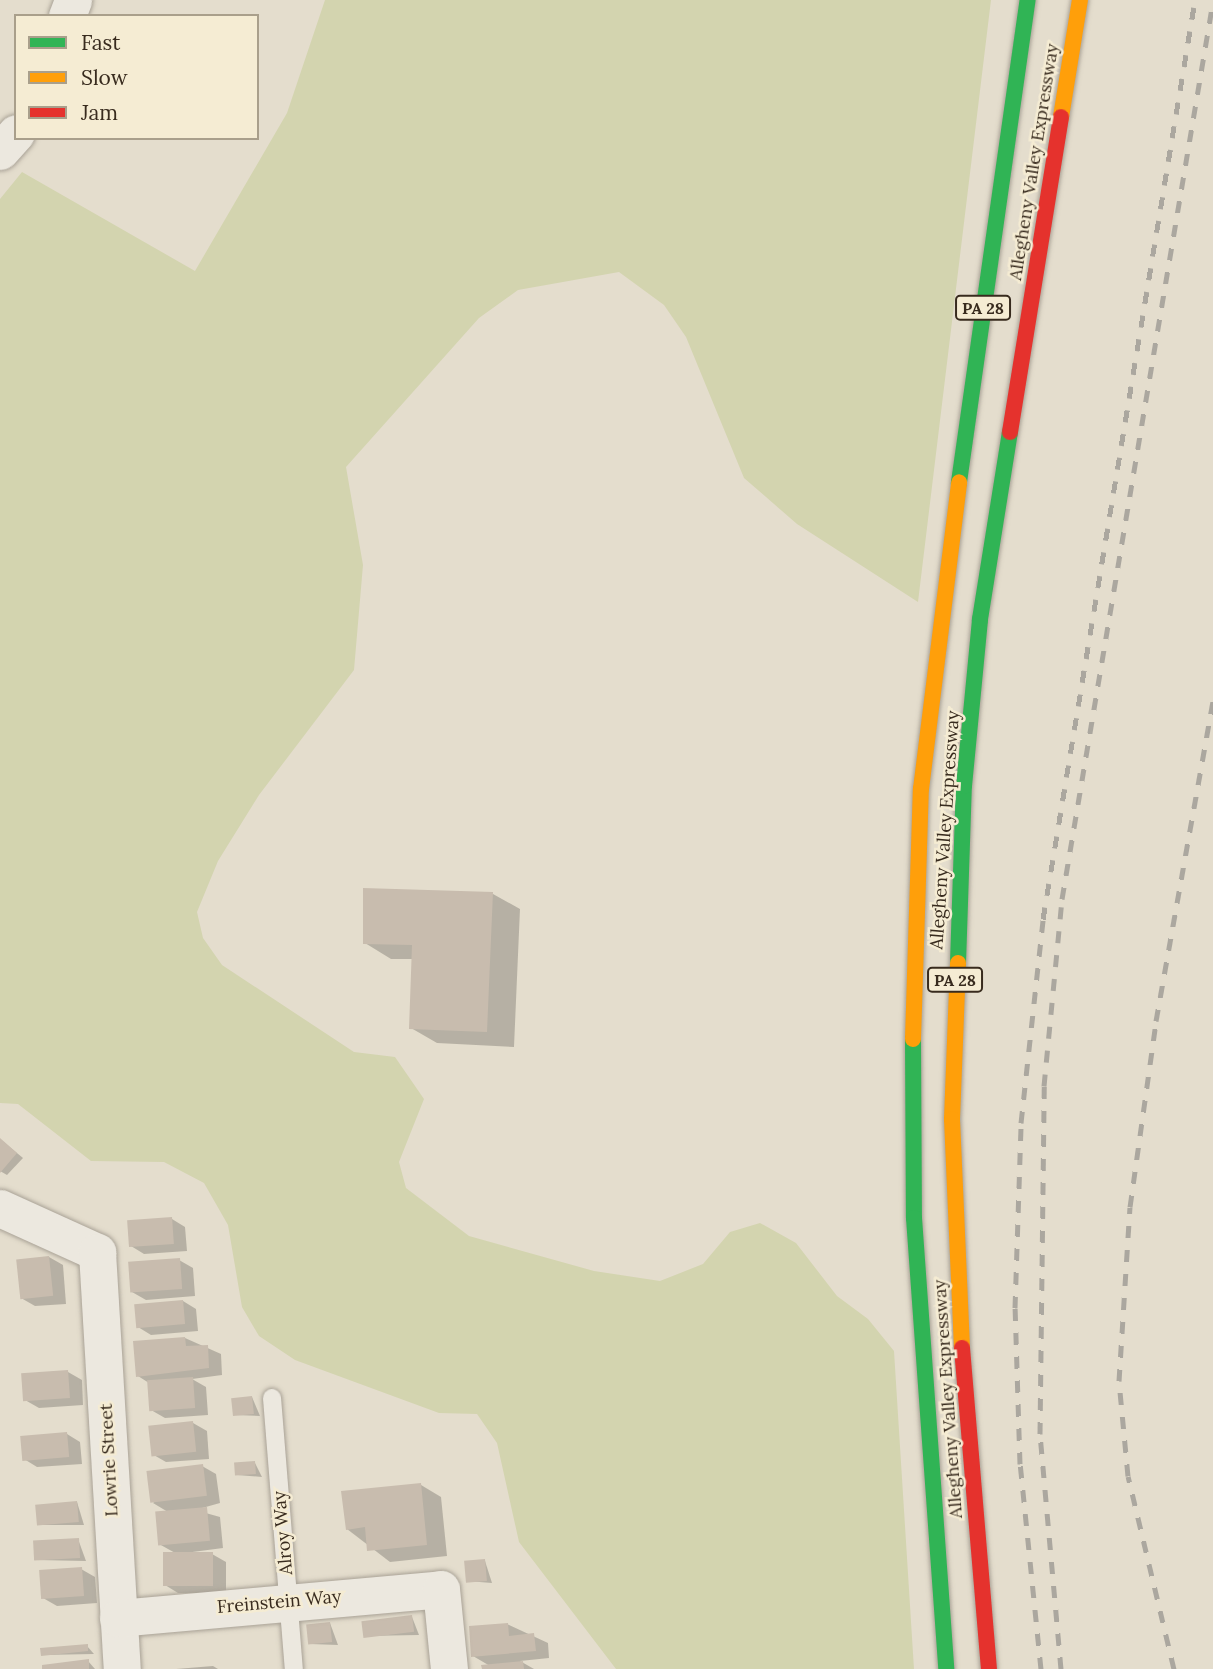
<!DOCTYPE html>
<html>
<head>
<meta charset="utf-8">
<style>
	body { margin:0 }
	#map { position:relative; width:1213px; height:1669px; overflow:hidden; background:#e4ddcd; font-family:Lora,serif }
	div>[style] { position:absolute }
	.green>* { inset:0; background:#d3d4af }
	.shadow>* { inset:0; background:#0003 }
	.building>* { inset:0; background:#c8bcae; transform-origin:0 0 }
	.roads { filter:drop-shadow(0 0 2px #a9a296) drop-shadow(0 0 2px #a9a296) }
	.lane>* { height:18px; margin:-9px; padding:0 9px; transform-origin:9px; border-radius:9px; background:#ece8df }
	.street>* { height:37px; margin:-18.5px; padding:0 18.5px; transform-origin:18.5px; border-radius:18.5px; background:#ece8df }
	.fast>* { height:16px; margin:-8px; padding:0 8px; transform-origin:8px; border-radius:8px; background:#30b455 }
	.slow>* { height:16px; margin:-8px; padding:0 8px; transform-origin:8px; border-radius:8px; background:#ff9f0a }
	.jam>* { height:16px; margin:-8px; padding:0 8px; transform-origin:8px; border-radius:8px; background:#e5322d }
	.rail>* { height:5px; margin-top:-2.5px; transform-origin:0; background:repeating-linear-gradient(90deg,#aba79f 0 12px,transparent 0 24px) }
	span { translate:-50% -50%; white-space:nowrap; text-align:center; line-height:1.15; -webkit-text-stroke:5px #f5ecd3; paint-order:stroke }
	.shield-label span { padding:2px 5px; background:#f5ecd3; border:2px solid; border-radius:5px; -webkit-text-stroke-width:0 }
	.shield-label { font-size:16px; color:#382b1e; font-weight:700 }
	.street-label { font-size:18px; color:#382b1e }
	.legend { position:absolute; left:14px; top:14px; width:245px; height:126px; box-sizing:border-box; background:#f5ecd3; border:2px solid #a99f8b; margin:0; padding:9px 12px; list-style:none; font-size:21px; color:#382b1e }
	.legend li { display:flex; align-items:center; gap:14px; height:35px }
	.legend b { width:35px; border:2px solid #a99f8b }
</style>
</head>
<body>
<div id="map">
	<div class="green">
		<i style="clip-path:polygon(325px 0,991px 0,918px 602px,797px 524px,744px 478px,686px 337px,664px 305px,619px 272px,518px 290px,479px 318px,346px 467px,363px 565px,354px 670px,259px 795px,218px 861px,197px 912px,203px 938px,222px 965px,354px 1052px,395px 1057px,424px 1099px,399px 1162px,406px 1188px,469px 1236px,594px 1271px,660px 1281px,703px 1264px,730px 1232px,760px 1223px,796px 1243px,837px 1296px,868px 1319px,894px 1351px,914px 1669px,616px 1669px,519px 1542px,497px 1443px,477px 1414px,439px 1413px,295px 1360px,259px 1336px,242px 1307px,228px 1225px,204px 1183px,164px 1162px,91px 1161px,18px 1104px,0 1103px,0 199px,22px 172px,195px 271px,287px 113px)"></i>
	</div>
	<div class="shadow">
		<i style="clip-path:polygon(493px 894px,520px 909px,514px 1047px,437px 1043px,411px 1028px,413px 959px,391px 959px,365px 943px)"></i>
		<i style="clip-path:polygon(0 1139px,23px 1158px,7px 1175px,0 1171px)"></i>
		<i style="clip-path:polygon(172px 1219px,185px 1227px,187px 1251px,144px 1254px,131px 1246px)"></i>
		<i style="clip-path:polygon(49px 1257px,63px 1265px,66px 1304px,35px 1306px,21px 1298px)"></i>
		<i style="clip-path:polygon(179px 1260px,193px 1268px,195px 1296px,146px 1300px,132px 1292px)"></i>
		<i style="clip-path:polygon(183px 1301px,196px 1309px,198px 1331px,151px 1335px,138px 1327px)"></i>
		<i style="clip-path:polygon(185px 1338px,221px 1354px,222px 1375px,192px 1379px,206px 1387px,208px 1415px,165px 1418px,151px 1410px,149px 1383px,138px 1376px)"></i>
		<i style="clip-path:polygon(68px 1372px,82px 1380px,83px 1405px,39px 1408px,25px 1400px)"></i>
		<i style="clip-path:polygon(252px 1397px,260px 1416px,234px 1415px)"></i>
		<i style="clip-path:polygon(193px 1423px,207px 1431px,209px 1459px,166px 1462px,152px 1454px)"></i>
		<i style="clip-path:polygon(67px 1434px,80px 1442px,82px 1464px,37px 1467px,24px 1459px)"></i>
		<i style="clip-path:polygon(255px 1463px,262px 1477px,237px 1475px)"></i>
		<i style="clip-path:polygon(202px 1466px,216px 1474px,220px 1503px,195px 1510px,220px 1517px,223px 1548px,177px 1554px,159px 1544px,168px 1512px,153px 1503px)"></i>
		<i style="clip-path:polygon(421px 1485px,441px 1497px,447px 1556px,390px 1562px,347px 1529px)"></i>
		<i style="clip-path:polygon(77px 1502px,84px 1525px,38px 1525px)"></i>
		<i style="clip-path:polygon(78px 1539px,86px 1561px,36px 1560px)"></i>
		<i style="clip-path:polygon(212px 1554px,226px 1562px,226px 1593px,178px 1593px,165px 1585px)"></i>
		<i style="clip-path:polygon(485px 1561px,492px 1583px,467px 1581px)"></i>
		<i style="clip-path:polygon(81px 1569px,95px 1577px,97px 1603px,57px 1606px,43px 1598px)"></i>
		<i style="clip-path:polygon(412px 1617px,419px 1635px,364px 1636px)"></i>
		<i style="clip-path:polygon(330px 1623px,338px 1645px,310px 1644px)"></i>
		<i style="clip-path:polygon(507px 1624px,548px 1643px,549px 1658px,520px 1661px,534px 1669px,484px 1669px,490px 1666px,473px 1656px)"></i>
		<i style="clip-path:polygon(87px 1646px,94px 1654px,42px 1655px)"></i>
		<i style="clip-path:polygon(88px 1661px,95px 1669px,44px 1669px)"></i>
		<i style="clip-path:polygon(213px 1666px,218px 1669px,176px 1669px)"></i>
	</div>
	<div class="building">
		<i style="clip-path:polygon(363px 888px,493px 892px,487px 1032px,409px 1029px,412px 945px,363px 944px)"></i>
		<i style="clip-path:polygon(0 1138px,17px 1153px,0 1173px)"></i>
		<i style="left:172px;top:1217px;width:27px;height:45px;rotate:86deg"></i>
		<i style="left:49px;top:1256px;width:40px;height:33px;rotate:84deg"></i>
		<i style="left:180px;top:1258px;width:31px;height:52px;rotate:86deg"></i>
		<i style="left:183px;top:1300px;width:24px;height:49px;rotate:85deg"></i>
		<i style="clip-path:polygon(185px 1337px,186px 1346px,208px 1345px,209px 1368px,136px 1377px,133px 1341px)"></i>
		<i style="left:68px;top:1370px;width:28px;height:47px;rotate:86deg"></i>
		<i style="left:193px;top:1377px;width:31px;height:46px;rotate:86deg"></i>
		<i style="left:252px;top:1396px;width:18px;height:21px;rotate:84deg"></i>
		<i style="left:193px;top:1421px;width:31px;height:45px;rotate:84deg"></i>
		<i style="left:67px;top:1432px;width:25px;height:47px;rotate:85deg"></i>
		<i style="left:255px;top:1461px;width:13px;height:21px;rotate:86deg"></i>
		<i style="left:203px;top:1464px;width:32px;height:57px;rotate:83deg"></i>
		<i style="clip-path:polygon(421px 1483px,427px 1545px,367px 1551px,365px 1527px,346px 1530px,341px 1491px)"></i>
		<i style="left:77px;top:1501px;width:21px;height:42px;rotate:85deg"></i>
		<i style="left:207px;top:1507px;width:34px;height:52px;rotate:85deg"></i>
		<i style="left:79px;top:1538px;width:20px;height:46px;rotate:87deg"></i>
		<i style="left:213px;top:1552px;width:34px;height:50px;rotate:90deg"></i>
		<i style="left:485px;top:1559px;width:22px;height:21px;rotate:85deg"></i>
		<i style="left:82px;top:1567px;width:29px;height:43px;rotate:86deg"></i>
		<i style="left:412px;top:1615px;width:17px;height:51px;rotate:83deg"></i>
		<i style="left:330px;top:1622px;width:20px;height:24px;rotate:84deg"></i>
		<i style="clip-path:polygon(508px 1623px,509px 1636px,534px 1633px,536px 1651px,471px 1657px,469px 1626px)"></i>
		<i style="clip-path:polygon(88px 1644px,88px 1651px,41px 1656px,40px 1648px)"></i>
		<i style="clip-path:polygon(89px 1659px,89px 1669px,42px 1669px,42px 1665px)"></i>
		<i style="clip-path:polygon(523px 1661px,524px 1669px,482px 1669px,481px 1665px)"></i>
	</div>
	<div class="roads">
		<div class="lane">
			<i style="left:272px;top:1398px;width:272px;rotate:85.4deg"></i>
		</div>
		<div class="street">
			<i style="left:67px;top:16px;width:17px;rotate:-69deg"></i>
			<i style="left:0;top:151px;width:24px;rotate:-48deg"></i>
			<i style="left:0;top:1208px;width:107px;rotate:24.4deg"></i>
			<i style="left:97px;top:1252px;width:418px;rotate:86.6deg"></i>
			<i style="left:118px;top:1618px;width:324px;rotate:-5.1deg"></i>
			<i style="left:441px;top:1589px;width:80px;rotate:84.3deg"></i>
		</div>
		<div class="fast">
			<i style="left:959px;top:482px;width:487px;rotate:-81.9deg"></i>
			<i style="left:958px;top:963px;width:177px;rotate:-88.1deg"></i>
			<i style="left:964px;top:786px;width:168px;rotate:-84.5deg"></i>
			<i style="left:980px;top:619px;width:189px;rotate:-80.9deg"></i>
			<i style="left:913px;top:1039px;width:179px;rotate:89.7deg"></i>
			<i style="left:914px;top:1218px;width:452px;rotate:85.9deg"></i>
		</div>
		<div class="slow">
			<i style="left:1061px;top:117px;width:119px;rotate:-80.8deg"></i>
			<i style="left:958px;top:963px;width:156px;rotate:92.2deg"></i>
			<i style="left:952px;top:1119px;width:229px;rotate:87.5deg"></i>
			<i style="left:913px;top:1039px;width:250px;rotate:-88.2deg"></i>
			<i style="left:921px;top:789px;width:309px;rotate:-82.9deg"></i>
		</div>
		<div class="jam">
			<i style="left:1010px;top:432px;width:319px;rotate:-80.8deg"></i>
			<i style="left:962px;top:1348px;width:322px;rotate:85.2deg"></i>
		</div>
	</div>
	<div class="rail">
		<i style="left:1041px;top:1669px;width:206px;rotate:-95.8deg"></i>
		<i style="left:1020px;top:1464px;width:156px;rotate:-91.8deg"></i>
		<i style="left:1015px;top:1308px;width:185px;rotate:-88.1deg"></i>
		<i style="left:1021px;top:1123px;width:205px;rotate:-83.8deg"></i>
		<i style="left:1043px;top:919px;width:931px;rotate:-80.61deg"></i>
		<i style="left:1061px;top:1669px;width:236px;rotate:-95.1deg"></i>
		<i style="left:1040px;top:1434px;width:348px;rotate:-89.3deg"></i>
		<i style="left:1044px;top:1086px;width:188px;rotate:-84.5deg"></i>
		<i style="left:1062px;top:899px;width:911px;rotate:-80.45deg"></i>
		<i style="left:1174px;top:1669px;width:198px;rotate:-103.4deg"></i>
		<i style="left:1128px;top:1476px;width:95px;rotate:-95.4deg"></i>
		<i style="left:1119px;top:1381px;width:174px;rotate:-86.4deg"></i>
		<i style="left:1130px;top:1207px;width:188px;rotate:-82deg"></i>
		<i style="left:1156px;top:1021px;width:325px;rotate:-79.9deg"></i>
	</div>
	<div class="shield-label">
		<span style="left:983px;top:308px">PA 28</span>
		<span style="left:955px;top:980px">PA 28</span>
	</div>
	<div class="street-label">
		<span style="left:1034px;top:162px;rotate:-81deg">Allegheny Valley Expressway</span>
		<span style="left:945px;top:830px;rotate:-86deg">Allegheny Valley Expressway</span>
		<span style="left:948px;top:1399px;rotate:-94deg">Allegheny Valley Expressway</span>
		<span style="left:109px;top:1460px;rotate:-93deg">Lowrie Street</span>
		<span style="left:283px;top:1533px;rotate:-95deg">Alroy Way</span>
		<span style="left:279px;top:1602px;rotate:-5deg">Freinstein Way</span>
	</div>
	<ul class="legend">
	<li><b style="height:9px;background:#30b455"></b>Fast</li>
	<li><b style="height:9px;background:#ff9f0a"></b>Slow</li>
	<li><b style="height:9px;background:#e5322d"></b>Jam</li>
	</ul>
</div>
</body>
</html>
